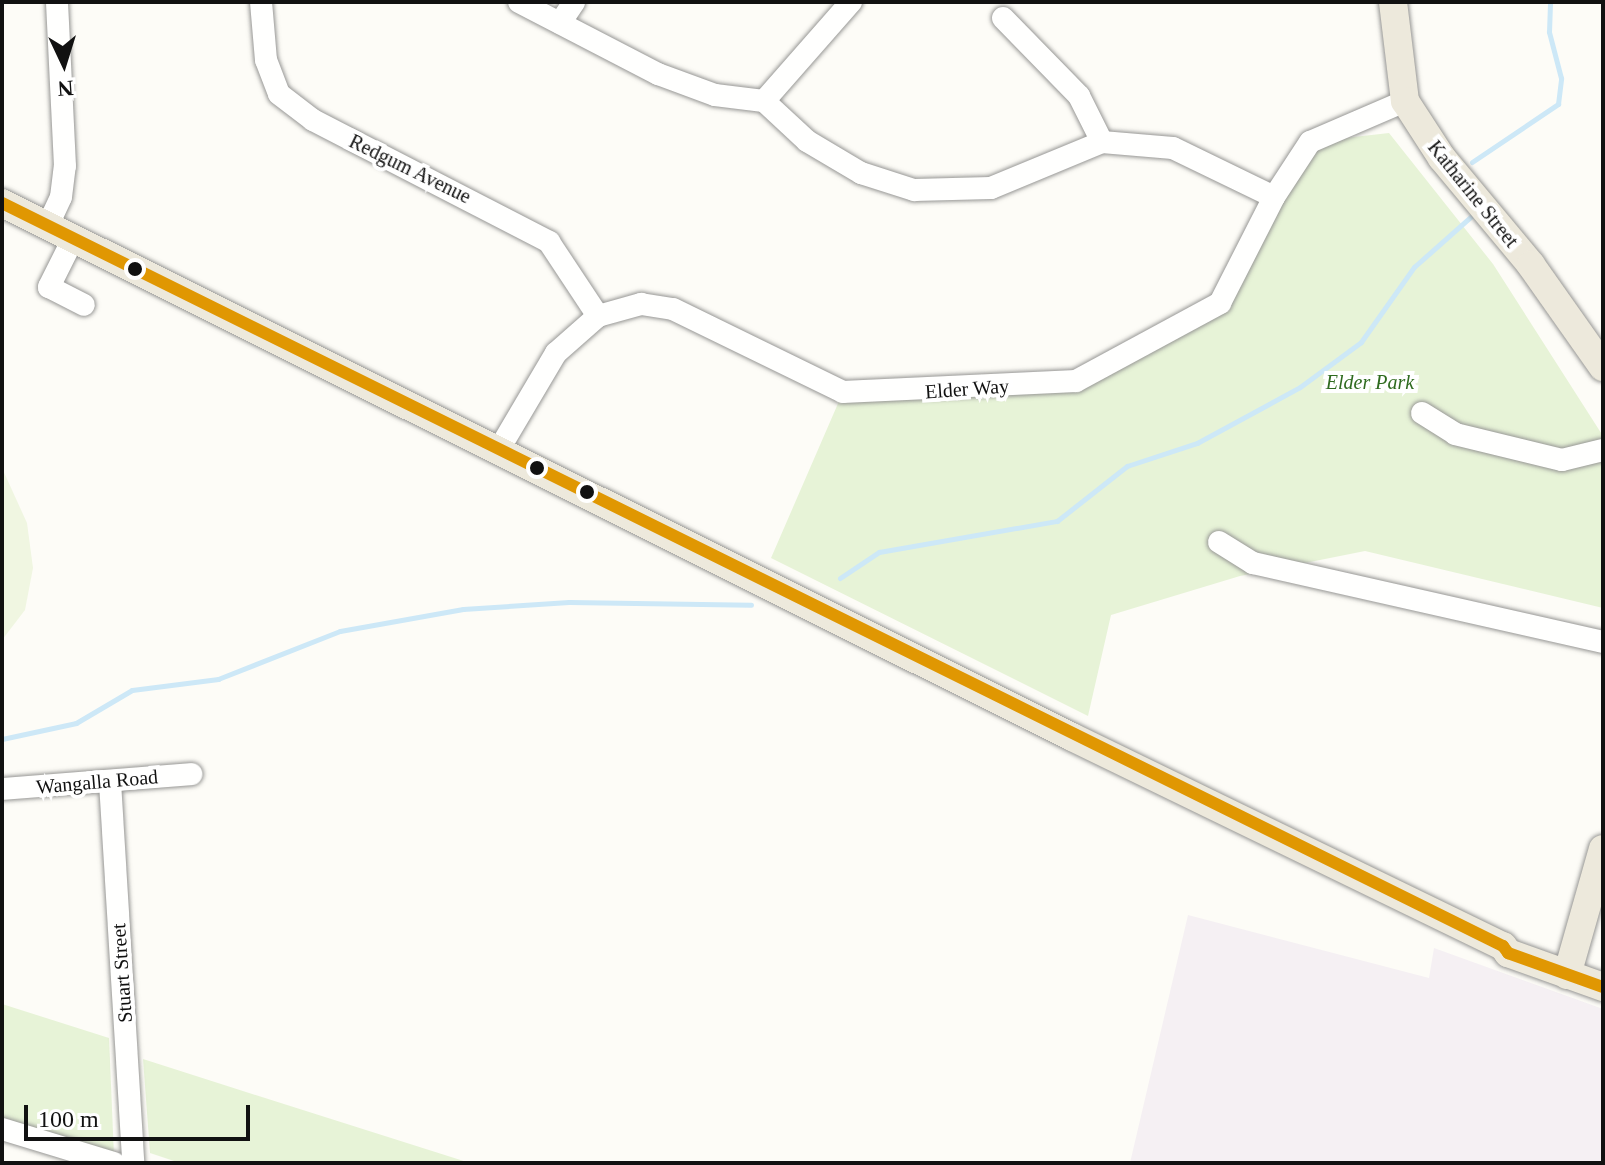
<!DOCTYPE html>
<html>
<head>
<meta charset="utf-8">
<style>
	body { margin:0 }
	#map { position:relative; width:1605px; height:1165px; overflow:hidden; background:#fdfcf7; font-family:Georgia,serif }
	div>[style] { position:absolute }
	.industrial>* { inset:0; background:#f5f0f3 }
	.green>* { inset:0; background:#e7f3d7 }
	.pitch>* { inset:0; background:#f0f6e1 }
	.stream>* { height:5px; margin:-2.5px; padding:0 2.5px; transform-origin:2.5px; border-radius:2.5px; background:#cde8f7 }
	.roads { filter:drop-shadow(0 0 2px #979795) drop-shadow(0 0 2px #979795) }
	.minor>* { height:22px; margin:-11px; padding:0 11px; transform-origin:11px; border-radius:11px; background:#fffffe }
	.major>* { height:28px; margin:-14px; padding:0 14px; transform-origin:14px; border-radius:14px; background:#ede9dc }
	.bus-1>* { height:12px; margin:-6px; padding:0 6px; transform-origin:6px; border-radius:6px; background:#e09702 }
	.dots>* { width:22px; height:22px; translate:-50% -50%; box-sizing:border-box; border:4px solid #fff; border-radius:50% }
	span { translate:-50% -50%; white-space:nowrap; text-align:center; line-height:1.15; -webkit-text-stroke:8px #fff; paint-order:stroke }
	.street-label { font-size:20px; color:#111 }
	.park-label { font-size:20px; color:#2f6b1f; font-style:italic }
	.frame { position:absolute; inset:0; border:4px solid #111; pointer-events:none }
	.north { position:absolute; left:24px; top:24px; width:80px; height:80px; -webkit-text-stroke:6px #fff; paint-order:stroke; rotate:176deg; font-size:22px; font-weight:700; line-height:32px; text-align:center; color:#111 }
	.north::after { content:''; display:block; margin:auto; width:28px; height:36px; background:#111; clip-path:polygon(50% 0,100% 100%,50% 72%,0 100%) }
	.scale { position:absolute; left:24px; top:1105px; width:226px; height:36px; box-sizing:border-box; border:4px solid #111; border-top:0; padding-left:10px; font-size:24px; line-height:28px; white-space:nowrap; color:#111; -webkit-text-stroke:6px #fff; paint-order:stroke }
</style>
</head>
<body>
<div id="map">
	<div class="industrial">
		<i style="clip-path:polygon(1188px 915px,1429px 978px,1434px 948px,1603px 1009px,1603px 1163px,1130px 1163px)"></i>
	</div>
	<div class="green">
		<i style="clip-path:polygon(1389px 133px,1493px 264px,1603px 436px,1603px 608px,1365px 551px,1240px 576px,1111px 615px,1088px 716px,771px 558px,843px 392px,1076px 381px,1220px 303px,1310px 142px)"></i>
		<i style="clip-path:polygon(2px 1004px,109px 1038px,114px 1156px,2px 1117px)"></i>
		<i style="clip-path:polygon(143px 1059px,246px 1092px,470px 1163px,180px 1163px,150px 1153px)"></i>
	</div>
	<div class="pitch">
		<i style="clip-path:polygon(2px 468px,27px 523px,33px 568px,25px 610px,2px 640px)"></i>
	</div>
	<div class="stream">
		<i style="left:1472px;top:162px;width:104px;rotate:-34deg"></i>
		<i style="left:1558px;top:104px;width:26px;rotate:-83deg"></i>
		<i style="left:1561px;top:78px;width:48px;rotate:-104.6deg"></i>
		<i style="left:1549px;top:32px;width:30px;rotate:-88deg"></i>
		<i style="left:840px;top:578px;width:47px;rotate:-33.7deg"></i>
		<i style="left:879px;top:552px;width:181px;rotate:-9.9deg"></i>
		<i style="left:1057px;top:521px;width:89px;rotate:-38.2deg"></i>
		<i style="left:1127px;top:466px;width:74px;rotate:-18.2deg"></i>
		<i style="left:1197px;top:443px;width:117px;rotate:-28.5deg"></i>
		<i style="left:1300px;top:387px;width:76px;rotate:-36.4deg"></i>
		<i style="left:1361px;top:342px;width:92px;rotate:-54.8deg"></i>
		<i style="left:1414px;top:267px;width:80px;rotate:-41.5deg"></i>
		<i style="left:2px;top:739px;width:76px;rotate:-12.2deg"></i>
		<i style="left:76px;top:723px;width:65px;rotate:-30.5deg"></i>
		<i style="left:132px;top:690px;width:87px;rotate:-7.3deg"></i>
		<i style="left:218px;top:679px;width:131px;rotate:-21.5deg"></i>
		<i style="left:340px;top:631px;width:125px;rotate:-10.1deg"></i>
		<i style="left:463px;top:609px;width:106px;rotate:-3.8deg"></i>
		<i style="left:569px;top:602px;width:182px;rotate:0.9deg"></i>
	</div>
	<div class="roads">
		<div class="minor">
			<i style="left:261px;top:2px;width:58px;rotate:85.1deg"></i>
			<i style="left:266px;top:60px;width:36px;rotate:69deg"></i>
			<i style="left:279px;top:94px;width:43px;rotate:37.4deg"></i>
			<i style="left:313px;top:120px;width:266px;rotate:27.3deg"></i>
			<i style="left:549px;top:242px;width:89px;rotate:56.5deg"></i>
			<i style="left:519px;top:2px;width:157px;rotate:27.4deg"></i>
			<i style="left:658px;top:74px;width:61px;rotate:20.2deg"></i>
			<i style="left:715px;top:95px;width:49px;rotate:7deg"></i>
			<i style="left:764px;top:101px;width:132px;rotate:-48.7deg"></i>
			<i style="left:1003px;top:18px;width:109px;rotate:45.7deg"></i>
			<i style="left:1079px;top:96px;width:51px;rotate:63.4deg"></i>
			<i style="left:560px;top:23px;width:25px;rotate:-56deg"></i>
			<i style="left:764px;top:101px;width:59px;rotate:42.9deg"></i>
			<i style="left:807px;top:141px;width:63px;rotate:30.7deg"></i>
			<i style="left:861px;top:173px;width:56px;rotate:17.8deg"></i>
			<i style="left:914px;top:190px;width:77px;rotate:-1.5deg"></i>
			<i style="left:991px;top:188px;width:120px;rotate:-22.5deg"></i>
			<i style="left:1102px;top:142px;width:71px;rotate:4.8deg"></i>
			<i style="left:1173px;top:148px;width:112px;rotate:25.9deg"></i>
			<i style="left:48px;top:225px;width:31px;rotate:-65deg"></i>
			<i style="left:61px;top:197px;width:31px;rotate:-83deg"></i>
			<i style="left:65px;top:166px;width:164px;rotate:-92.8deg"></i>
			<i style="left:73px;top:239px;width:54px;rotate:116.6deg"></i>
			<i style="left:49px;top:287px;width:39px;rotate:27deg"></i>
			<i style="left:1422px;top:413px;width:39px;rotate:32deg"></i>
			<i style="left:1455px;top:434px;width:110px;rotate:13.7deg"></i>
			<i style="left:1562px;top:460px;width:42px;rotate:-13.7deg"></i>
			<i style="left:498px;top:451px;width:114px;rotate:-59.4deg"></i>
			<i style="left:556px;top:353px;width:56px;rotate:-41.4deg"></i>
			<i style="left:598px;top:316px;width:45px;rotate:-15.6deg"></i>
			<i style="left:641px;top:304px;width:32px;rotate:9deg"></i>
			<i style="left:673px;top:309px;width:189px;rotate:26deg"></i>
			<i style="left:843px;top:392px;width:233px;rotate:-2.7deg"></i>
			<i style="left:1076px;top:381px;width:164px;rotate:-28.4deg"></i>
			<i style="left:1220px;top:303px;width:119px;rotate:-63deg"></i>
			<i style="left:1274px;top:197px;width:66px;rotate:-56.8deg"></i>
			<i style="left:1310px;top:142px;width:103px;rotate:-23.3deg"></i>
			<i style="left:1219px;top:542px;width:40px;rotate:32deg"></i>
			<i style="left:1253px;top:563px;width:359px;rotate:12.7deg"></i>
			<i style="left:110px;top:782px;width:382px;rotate:86.5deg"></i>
			<i style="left:2px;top:789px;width:190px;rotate:-4.5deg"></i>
			<i style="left:2px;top:1129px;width:117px;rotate:16.9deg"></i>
		</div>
		<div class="major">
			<i style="left:1393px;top:2px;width:100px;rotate:83.1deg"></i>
			<i style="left:1405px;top:101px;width:68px;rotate:57deg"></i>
			<i style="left:1442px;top:158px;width:139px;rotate:50.2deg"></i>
			<i style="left:1531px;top:265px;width:125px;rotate:54.8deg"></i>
			<i style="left:2px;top:203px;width:1196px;rotate:26.52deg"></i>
			<i style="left:1072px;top:737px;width:479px;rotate:25.9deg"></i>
			<i style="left:1503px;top:946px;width:9px;rotate:54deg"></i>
			<i style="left:1508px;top:953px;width:101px;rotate:19.7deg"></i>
			<i style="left:1567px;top:975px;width:131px;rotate:-74.1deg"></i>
		</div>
	</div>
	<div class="bus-1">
		<i style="left:2px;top:203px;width:1675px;rotate:26.34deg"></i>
		<i style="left:1503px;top:946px;width:9px;rotate:54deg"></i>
		<i style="left:1508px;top:953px;width:101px;rotate:19.7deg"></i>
	</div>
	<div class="dots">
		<i style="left:135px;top:269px;background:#111"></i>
		<i style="left:537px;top:468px;background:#111"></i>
		<i style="left:587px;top:492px;background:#111"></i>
	</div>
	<div class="street-label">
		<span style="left:410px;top:169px;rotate:26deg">Redgum Avenue</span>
		<span style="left:1473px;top:194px;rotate:51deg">Katharine Street</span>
		<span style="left:967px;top:389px;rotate:-4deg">Elder Way</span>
		<span style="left:97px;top:782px;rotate:-5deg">Wangalla Road</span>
		<span style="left:122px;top:973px;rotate:-94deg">Stuart Street</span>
	</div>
	<div class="park-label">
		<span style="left:1370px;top:382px">Elder Park</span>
	</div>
	<div class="frame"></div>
	<div class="north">N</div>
	<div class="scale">100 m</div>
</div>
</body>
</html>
